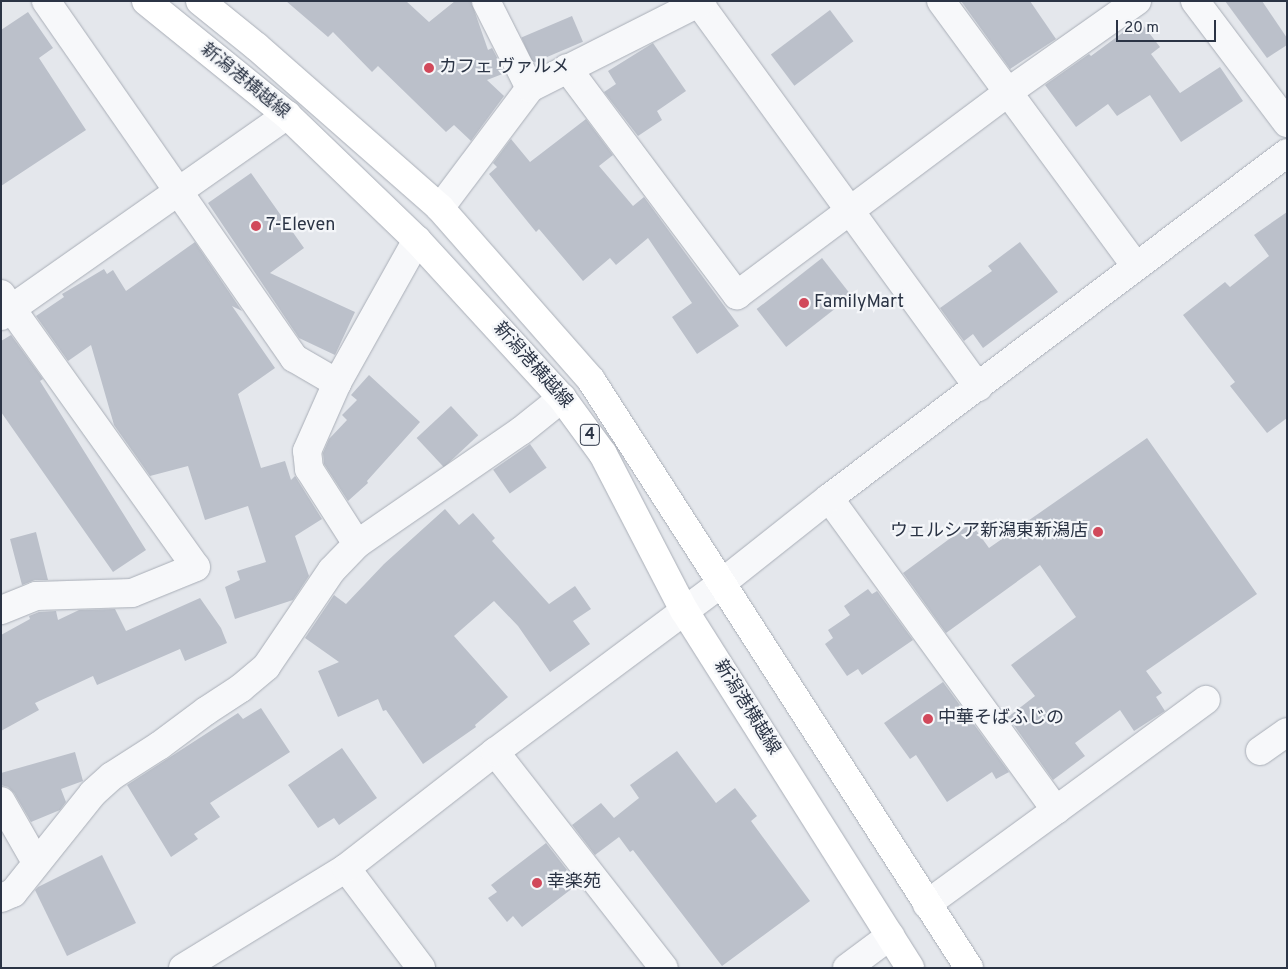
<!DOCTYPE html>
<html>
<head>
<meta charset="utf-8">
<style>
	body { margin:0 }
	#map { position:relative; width:1288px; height:969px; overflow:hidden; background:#e4e7ec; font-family:Overpass,"Noto Sans JP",sans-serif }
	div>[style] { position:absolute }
	.building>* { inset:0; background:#bbc0ca; transform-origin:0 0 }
	.roads { filter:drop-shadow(0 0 1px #a9aeb7) drop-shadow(0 0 1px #a9aeb7) }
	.minor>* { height:28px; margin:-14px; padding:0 14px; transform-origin:14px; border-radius:14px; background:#f7f8fa }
	.major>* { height:28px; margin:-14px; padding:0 14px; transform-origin:14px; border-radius:14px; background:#fff }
	.dots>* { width:14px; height:14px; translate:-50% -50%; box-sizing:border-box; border:2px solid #f4f6f9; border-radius:50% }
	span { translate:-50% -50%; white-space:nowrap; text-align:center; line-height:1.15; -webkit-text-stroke:4.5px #f4f6f9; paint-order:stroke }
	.shield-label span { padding:1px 4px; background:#f4f6f9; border:1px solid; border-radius:4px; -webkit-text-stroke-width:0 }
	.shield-label { font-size:16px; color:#2b3445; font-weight:700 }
	.poi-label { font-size:18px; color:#2b3445 }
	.left { translate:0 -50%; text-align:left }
	.right { translate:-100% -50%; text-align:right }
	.street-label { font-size:18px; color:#2b3445 }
	.frame { position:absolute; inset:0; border:2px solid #2b3445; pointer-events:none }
	.scale { position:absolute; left:1116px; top:20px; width:100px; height:22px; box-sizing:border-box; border:2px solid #2b3445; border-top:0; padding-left:6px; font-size:15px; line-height:18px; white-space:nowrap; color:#2b3445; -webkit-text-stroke:4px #f4f6f9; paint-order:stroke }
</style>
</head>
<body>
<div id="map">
	<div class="building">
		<i style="clip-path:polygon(286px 1px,406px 1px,429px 22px,455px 1px,471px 1px,488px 50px,492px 48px,505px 73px,487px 80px,504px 96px,471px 141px,454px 125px,446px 132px,378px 66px,372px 72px,333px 32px,328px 37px)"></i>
		<i style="clip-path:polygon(961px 1px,1030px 1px,1056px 39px,1010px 69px)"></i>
		<i style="clip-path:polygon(1225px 1px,1262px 1px,1287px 38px,1287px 45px,1267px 58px)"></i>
		<i style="left:830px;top:10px;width:39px;height:74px;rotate:53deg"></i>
		<i style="clip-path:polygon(28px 12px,53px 48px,39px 58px,86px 130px,1px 186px,1px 30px)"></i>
		<i style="left:572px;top:16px;width:28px;height:55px;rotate:67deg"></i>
		<i style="clip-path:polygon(1133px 25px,1143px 25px,1160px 47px,1151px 54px,1180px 93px,1220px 67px,1243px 101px,1181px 142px,1150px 95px,1117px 116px,1108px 104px,1076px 127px,1045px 85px,1089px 54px,1091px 56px)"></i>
		<i style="clip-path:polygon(653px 43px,686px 91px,657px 111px,662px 120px,638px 136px,604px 92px,616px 84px,608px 71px)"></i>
		<i style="clip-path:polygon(586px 119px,613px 155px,599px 166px,633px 206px,644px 197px,739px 326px,697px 354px,672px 317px,692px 303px,648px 238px,616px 265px,610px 258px,583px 281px,539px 229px,536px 232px,489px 174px,497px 167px,493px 163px,511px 139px,530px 162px)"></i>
		<i style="clip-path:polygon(251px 173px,304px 248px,270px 273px,355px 312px,335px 355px,299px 338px,208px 203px)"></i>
		<i style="clip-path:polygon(1287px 212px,1287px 418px,1267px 433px,1230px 386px,1235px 382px,1183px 315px,1225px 282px,1230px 287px,1269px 256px,1254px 235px)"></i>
		<i style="clip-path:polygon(195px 242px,242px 311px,232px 306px,275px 368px,238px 394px,261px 468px,285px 461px,291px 480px,295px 476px,322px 519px,295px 536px,309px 576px,293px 600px,235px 619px,225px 587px,240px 580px,237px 571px,266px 562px,248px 506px,205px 520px,188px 466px,150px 476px,114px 425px,91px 345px,68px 361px,36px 316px,64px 297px,62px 294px,104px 269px,107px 274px,113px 270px,126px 291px)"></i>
		<i style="clip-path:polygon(1020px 242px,1058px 292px,983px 348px,973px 334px,964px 341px,940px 308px,992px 271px,988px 266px)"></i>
		<i style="left:822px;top:258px;width:48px;height:83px;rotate:52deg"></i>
		<i style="clip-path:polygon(11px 335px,43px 379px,40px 381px,146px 550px,113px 572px,1px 412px,1px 341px)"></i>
		<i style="clip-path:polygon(369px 375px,420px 422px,367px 481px,368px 483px,348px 501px,324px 464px,323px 453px,329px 439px,347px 420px,342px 415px,357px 400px,351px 395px)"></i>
		<i style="left:451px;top:406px;width:40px;height:47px;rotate:47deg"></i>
		<i style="clip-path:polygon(1147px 438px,1257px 594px,1146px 671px,1162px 693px,1156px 697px,1165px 711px,1134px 731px,1120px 710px,1075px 743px,1085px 756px,1053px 780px,1008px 717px,1035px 696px,1011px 665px,1076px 617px,1040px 565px,946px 633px,903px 573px,971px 523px,989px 548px)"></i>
		<i style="left:530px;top:444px;width:29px;height:45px;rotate:55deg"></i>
		<i style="clip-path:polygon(445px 509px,459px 525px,473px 513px,495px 538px,492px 541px,549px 604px,575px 586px,591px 609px,573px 621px,590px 644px,550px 672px,518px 626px,494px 601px,454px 636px,508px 697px,475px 725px,476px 727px,423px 764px,386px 710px,383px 711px,378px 699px,338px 717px,318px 671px,339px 662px,305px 638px,334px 595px,346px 604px,384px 564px)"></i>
		<i style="clip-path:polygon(36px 532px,48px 580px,35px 580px,22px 585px,10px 539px)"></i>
		<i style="clip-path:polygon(868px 589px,872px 594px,877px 591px,913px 640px,862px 675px,858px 669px,847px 676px,825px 644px,833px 638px,828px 630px,850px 615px,844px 606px)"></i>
		<i style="clip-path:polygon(200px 598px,221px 628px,227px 643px,185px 661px,180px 649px,97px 685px,93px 676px,35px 703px,39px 710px,1px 731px,1px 635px,30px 619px,29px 616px,39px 612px,56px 611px,58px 620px,79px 610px,115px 609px,126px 631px)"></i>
		<i style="clip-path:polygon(943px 682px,1009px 772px,996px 779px,992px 772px,947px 802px,916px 755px,910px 759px,884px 723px)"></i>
		<i style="clip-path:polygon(261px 708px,290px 752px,210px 803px,220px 817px,194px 834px,198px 839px,171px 857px,127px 785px,238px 713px,243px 719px)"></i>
		<i style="clip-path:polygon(342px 748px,377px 798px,339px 825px,334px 818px,318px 828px,288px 785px)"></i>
		<i style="clip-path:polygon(677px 751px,716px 803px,735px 788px,757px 816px,751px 821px,810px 901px,722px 966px,633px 850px,630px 852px,619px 837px,595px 855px,572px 825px,601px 803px,614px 818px,639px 798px,630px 785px)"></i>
		<i style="clip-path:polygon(75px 752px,83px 781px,61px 789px,66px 802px,60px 810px,31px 822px,14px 793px,8px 787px,1px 785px,1px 773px)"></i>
		<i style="clip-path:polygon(546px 843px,578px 884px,522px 927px,513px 916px,507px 922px,488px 898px,497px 892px,491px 885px)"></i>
		<i style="clip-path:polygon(102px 855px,136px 923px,67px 956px,35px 890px,38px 887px)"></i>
	</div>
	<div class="roads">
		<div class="minor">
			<i style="left:46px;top:1px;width:435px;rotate:55.2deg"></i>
			<i style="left:294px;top:358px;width:50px;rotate:30.2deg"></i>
			<i style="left:486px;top:1px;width:97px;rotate:63.2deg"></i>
			<i style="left:941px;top:1px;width:329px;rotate:53.7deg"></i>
			<i style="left:1195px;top:1px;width:153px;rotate:53deg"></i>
			<i style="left:699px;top:3px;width:475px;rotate:54deg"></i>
			<i style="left:567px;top:68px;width:284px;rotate:53.2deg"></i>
			<i style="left:737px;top:295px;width:339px;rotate:-36.8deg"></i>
			<i style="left:1008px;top:92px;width:158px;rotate:-35.2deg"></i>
			<i style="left:440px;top:208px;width:150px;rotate:-53.1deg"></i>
			<i style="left:530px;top:88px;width:193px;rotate:-26.8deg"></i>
			<i style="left:1px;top:294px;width:335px;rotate:54.5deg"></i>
			<i style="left:196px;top:567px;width:69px;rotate:157.9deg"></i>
			<i style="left:132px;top:593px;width:96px;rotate:178.2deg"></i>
			<i style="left:36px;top:596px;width:38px;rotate:158deg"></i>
			<i style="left:1px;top:316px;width:350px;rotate:-35.1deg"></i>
			<i style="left:829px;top:498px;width:386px;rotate:54deg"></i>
			<i style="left:1056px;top:810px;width:160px;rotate:143.9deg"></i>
			<i style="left:357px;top:544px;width:89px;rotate:-122.6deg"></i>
			<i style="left:309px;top:469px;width:18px;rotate:-96deg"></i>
			<i style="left:307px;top:451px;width:74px;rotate:-66.2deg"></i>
			<i style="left:337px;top:383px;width:164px;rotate:-60.8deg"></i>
			<i style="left:1260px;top:751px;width:33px;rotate:-35deg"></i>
			<i style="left:495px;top:752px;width:274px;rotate:52deg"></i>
			<i style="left:1px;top:801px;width:70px;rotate:60.2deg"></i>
			<i style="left:1056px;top:810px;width:186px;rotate:-36.3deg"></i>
			<i style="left:346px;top:868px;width:125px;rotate:53.1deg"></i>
			<i style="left:1px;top:898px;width:13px;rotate:-23deg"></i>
			<i style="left:13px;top:893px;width:128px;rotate:-51.3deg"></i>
			<i style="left:93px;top:793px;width:25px;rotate:-42deg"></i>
			<i style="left:112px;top:776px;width:56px;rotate:-32.6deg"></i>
			<i style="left:159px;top:746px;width:59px;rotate:-36.7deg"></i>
			<i style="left:206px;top:711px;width:42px;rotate:-33.3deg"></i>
			<i style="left:241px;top:688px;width:33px;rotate:-40deg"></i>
			<i style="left:266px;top:667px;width:117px;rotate:-55.8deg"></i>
			<i style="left:332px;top:570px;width:36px;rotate:-46deg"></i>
			<i style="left:357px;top:544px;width:199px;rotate:-34.6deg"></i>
			<i style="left:521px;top:431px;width:53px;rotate:-38.8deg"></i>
			<i style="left:183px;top:968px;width:191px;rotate:-31.5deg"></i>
			<i style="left:346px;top:868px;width:189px;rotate:-37.9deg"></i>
			<i style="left:495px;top:752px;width:284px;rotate:-36.7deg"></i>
			<i style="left:723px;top:582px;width:135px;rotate:-38.4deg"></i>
			<i style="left:829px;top:498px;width:573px;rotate:-36.99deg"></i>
			<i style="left:847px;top:968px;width:54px;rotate:-36.7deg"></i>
		</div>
		<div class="major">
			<i style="left:146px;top:1px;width:181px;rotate:39deg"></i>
			<i style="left:287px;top:115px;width:180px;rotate:43.9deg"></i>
			<i style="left:417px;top:240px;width:214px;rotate:47.5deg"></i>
			<i style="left:562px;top:398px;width:69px;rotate:53.8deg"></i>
			<i style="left:603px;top:454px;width:176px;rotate:62.6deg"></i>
			<i style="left:684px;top:610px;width:423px;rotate:57.7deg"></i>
			<i style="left:200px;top:1px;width:73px;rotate:38.9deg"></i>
			<i style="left:257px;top:47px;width:244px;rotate:41.3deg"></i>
			<i style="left:440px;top:208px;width:229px;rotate:48.7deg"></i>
			<i style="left:591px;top:380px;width:699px;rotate:57.26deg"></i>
		</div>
	</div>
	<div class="dots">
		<i style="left:429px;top:68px;background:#d1495b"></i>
		<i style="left:256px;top:226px;background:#d1495b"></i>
		<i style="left:804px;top:303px;background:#d1495b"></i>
		<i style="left:1098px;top:532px;background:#d1495b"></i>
		<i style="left:928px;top:719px;background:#d1495b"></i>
		<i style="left:537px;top:883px;background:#d1495b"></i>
	</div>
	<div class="shield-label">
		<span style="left:590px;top:435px">4</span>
	</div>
	<div class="poi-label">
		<span class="left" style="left:439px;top:68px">カフェ ヴァルメ</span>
		<span class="left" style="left:266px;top:226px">7-Eleven</span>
		<span class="left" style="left:814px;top:303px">FamilyMart</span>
		<span class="right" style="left:1088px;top:532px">ウェルシア新潟東新潟店</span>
		<span class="left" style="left:938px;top:719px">中華そばふじの</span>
		<span class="left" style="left:547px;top:883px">幸楽苑</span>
	</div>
	<div class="street-label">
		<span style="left:244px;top:82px;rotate:39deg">新潟港横越線</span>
		<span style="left:532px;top:366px;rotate:48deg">新潟港横越線</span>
		<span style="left:746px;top:708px;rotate:58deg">新潟港横越線</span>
	</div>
	<div class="frame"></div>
	<div class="scale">20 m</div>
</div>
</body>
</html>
